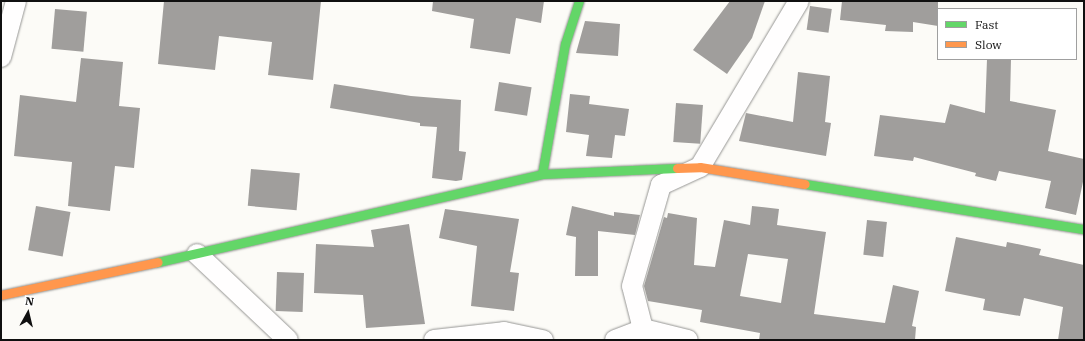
<!DOCTYPE html>
<html>
<head>
<meta charset="utf-8">
<style>
	body { margin:0 }
	#map { position:relative; width:1085px; height:341px; overflow:hidden; background:#fcfbf7; font-family:"IBM Plex Serif",serif }
	div>[style] { position:absolute }
	.building>* { inset:0; background:#a09e9c; transform-origin:0 0 }
	.roads { filter:drop-shadow(0 0 1px #969694) drop-shadow(0 0 1px #969694) }
	.street>* { height:20px; margin:-10px; padding:0 10px; transform-origin:10px; border-radius:10px; background:#fffefe }
	.fast>* { height:9px; margin:-4.5px; padding:0 4.5px; transform-origin:4.5px; border-radius:4.5px; background:#63d668 }
	.slow>* { height:9px; margin:-4.5px; padding:0 4.5px; transform-origin:4.5px; border-radius:4.5px; background:#ff974d }
	span { translate:-50% -50%; white-space:nowrap; text-align:center; line-height:1.15; -webkit-text-stroke:4px #fff; paint-order:stroke }
	.frame { position:absolute; inset:0; border:2px solid #101010; pointer-events:none }
	.legend { position:absolute; left:937px; top:8px; width:140px; height:52px; box-sizing:border-box; background:#fff; border:1px solid #9f9f9f; margin:0; padding:5px 7px; list-style:none; font-size:12px; color:#101010 }
	.legend li { display:flex; align-items:center; gap:8px; height:20px }
	.legend b { width:20px; border:1px solid #9f9f9f }
	.north { position:absolute; left:8px; top:293px; width:40px; height:40px; -webkit-text-stroke:3px #fff; paint-order:stroke; rotate:8deg; font-size:11px; font-weight:700; line-height:16px; text-align:center; color:#101010 }
	.north::after { content:''; display:block; margin:auto; width:14px; height:18px; background:#101010; clip-path:polygon(50% 0,100% 100%,50% 72%,0 100%) }
</style>
</head>
<body>
<div id="map">
	<div class="building">
		<i style="clip-path:polygon(164px 1px,321px 1px,313px 80px,268px 75px,272px 42px,219px 36px,215px 70px,158px 64px)"></i>
		<i style="clip-path:polygon(433px 1px,544px 1px,541px 23px,516px 18px,510px 54px,470px 48px,474px 19px,432px 11px)"></i>
		<i style="clip-path:polygon(730px 1px,765px 1px,752px 38px,727px 74px,693px 50px)"></i>
		<i style="clip-path:polygon(842px 1px,938px 1px,938px 26px,913px 22px,913px 32px,885px 31px,886px 25px,840px 20px)"></i>
		<i style="left:810px;top:6px;width:22px;height:24px;rotate:8deg"></i>
		<i style="left:55px;top:9px;width:32px;height:40px;rotate:5deg"></i>
		<i style="clip-path:polygon(585px 21px,620px 24px,618px 56px,576px 53px)"></i>
		<i style="clip-path:polygon(81px 58px,123px 62px,119px 106px,140px 108px,134px 168px,115px 166px,110px 211px,68px 206px,72px 162px,14px 156px,20px 95px,76px 102px)"></i>
		<i style="clip-path:polygon(987px 59px,1011px 59px,1010px 101px,1056px 110px,1048px 151px,1084px 159px,1084px 177px,1076px 215px,1045px 208px,1051px 181px,999px 171px,996px 181px,975px 176px,976px 173px,914px 157px,913px 161px,874px 156px,880px 115px,945px 123px,950px 104px,985px 113px)"></i>
		<i style="clip-path:polygon(798px 72px,830px 76px,825px 122px,831px 123px,826px 156px,739px 141px,746px 113px,793px 122px)"></i>
		<i style="left:499px;top:82px;width:33px;height:29px;rotate:9deg"></i>
		<i style="clip-path:polygon(334px 84px,411px 96px,461px 100px,459px 151px,466px 152px,462px 180px,456px 181px,432px 178px,437px 127px,420px 126px,420px 123px,330px 108px)"></i>
		<i style="clip-path:polygon(570px 94px,590px 96px,589px 104px,629px 109px,625px 136px,615px 135px,612px 158px,586px 156px,589px 135px,566px 132px)"></i>
		<i style="left:676px;top:103px;width:27px;height:39px;rotate:4deg"></i>
		<i style="left:251px;top:169px;width:49px;height:37px;rotate:5deg"></i>
		<i style="left:36px;top:206px;width:35px;height:45px;rotate:10deg"></i>
		<i style="clip-path:polygon(572px 206px,614px 216px,614px 212px,640px 215px,635px 235px,598px 231px,598px 276px,575px 276px,576px 237px,566px 235px)"></i>
		<i style="clip-path:polygon(evenodd,752px 206px,779px 209px,777px 225px,826px 232px,814px 314px,885px 323px,893px 285px,919px 291px,912px 326px,916px 327px,915px 340px,759px 340px,760px 333px,700px 322px,702px 310px,648px 301px,644px 286px,664px 217px,667px 218px,668px 213px,697px 218px,694px 265px,715px 267px,724px 220px,750px 225px,752px 206px,748px 254px,788px 259px,781px 303px,740px 296px,748px 254px)"></i>
		<i style="clip-path:polygon(445px 209px,519px 219px,510px 272px,519px 273px,514px 311px,471px 306px,477px 246px,439px 238px)"></i>
		<i style="left:867px;top:220px;width:20px;height:35px;rotate:6deg"></i>
		<i style="clip-path:polygon(409px 224px,425px 324px,366px 328px,363px 295px,314px 293px,316px 244px,374px 247px,371px 230px)"></i>
		<i style="clip-path:polygon(956px 237px,1006px 247px,1007px 242px,1041px 249px,1039px 255px,1084px 265px,1084px 340px,1058px 340px,1063px 307px,1024px 298px,1020px 316px,983px 310px,985px 299px,945px 291px)"></i>
		<i style="left:277px;top:272px;width:27px;height:39px;rotate:2deg"></i>
	</div>
	<div class="roads">
		<div class="street">
			<i style="left:1px;top:57px;width:58px;rotate:-75deg"></i>
			<i style="left:197px;top:254px;width:125px;rotate:43.4deg"></i>
			<i style="left:643px;top:329px;width:44px;rotate:-104.3deg"></i>
			<i style="left:632px;top:286px;width:105px;rotate:-74deg"></i>
			<i style="left:661px;top:185px;width:43px;rotate:-24.8deg"></i>
			<i style="left:700px;top:167px;width:193px;rotate:-59.2deg"></i>
			<i style="left:434px;top:340px;width:70px;rotate:-6.5deg"></i>
			<i style="left:504px;top:332px;width:40px;rotate:12deg"></i>
			<i style="left:615px;top:340px;width:30px;rotate:-21deg"></i>
			<i style="left:643px;top:329px;width:46px;rotate:13.7deg"></i>
		</div>
		<div class="fast">
			<i style="left:542px;top:174px;width:132px;rotate:-80deg"></i>
			<i style="left:565px;top:44px;width:45px;rotate:-72deg"></i>
			<i style="left:805px;top:184px;width:283px;rotate:9.2deg"></i>
			<i style="left:158px;top:262px;width:394px;rotate:-12.9deg"></i>
			<i style="left:542px;top:174px;width:135px;rotate:-2.5deg"></i>
		</div>
		<div class="slow">
			<i style="left:677px;top:168px;width:23px;rotate:-2deg"></i>
			<i style="left:700px;top:167px;width:106px;rotate:9.2deg"></i>
			<i style="left:1px;top:295px;width:160px;rotate:-11.9deg"></i>
		</div>
	</div>
	<div class="frame"></div>
	<ul class="legend">
	<li><b style="height:5px;background:#63d668"></b>Fast</li>
	<li><b style="height:5px;background:#ff974d"></b>Slow</li>
	</ul>
	<div class="north">N</div>
</div>
</body>
</html>
